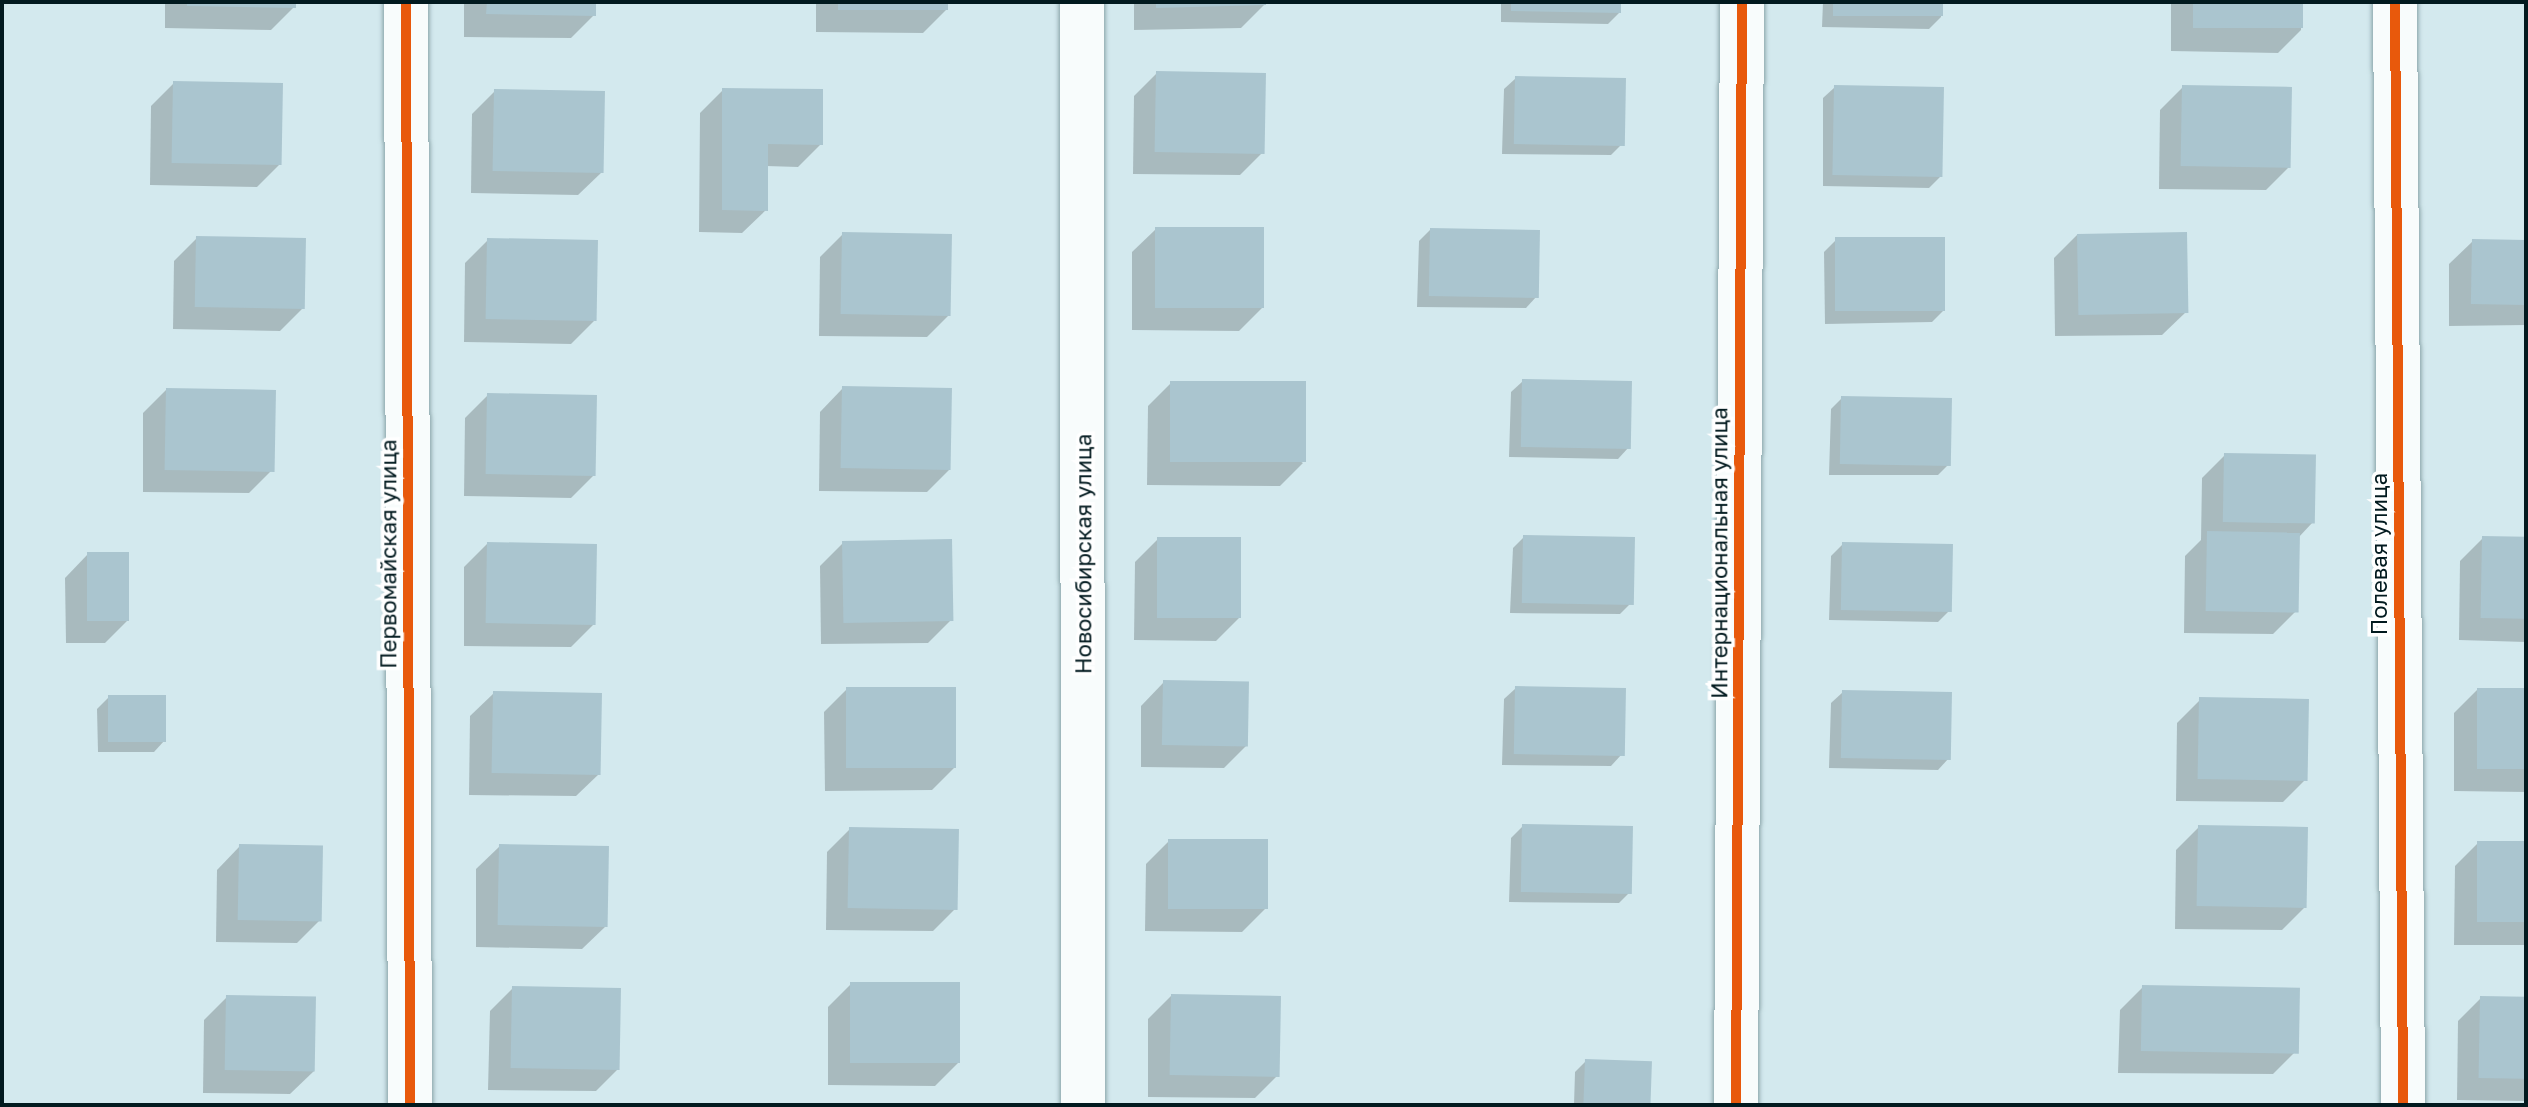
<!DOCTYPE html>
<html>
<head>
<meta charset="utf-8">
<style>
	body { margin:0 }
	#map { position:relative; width:2528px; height:1107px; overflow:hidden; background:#d3e9ee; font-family:"Golos Text",sans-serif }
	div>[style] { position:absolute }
	.shadow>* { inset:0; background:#0003 }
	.building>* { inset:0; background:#aac5cf; transform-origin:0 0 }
	.roads { filter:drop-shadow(0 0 2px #8ca6ab) drop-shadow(0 0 2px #8ca6ab) }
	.street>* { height:44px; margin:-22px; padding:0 22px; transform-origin:22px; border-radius:22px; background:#f8fcfc }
	.cycleway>* { height:10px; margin:-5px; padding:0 5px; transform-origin:5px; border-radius:5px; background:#e8590c }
	span { translate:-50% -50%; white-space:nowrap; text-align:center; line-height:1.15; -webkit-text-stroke:7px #fff; paint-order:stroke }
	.street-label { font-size:22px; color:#021a1f }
	.frame { position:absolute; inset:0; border:4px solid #021a1f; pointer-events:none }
</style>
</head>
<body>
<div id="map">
	<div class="shadow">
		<i style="clip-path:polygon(165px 2px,294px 2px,294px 7px,271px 30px,165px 28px)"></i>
		<i style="clip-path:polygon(464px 2px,594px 2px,594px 15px,571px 38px,464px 37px)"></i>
		<i style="clip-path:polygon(816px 2px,946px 2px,946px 10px,923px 33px,816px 32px)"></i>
		<i style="clip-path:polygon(1134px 2px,1264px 2px,1264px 5px,1241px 28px,1134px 30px)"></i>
		<i style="clip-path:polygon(1501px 2px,1619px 2px,1619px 13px,1608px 24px,1501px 22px)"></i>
		<i style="clip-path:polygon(1823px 2px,1941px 2px,1941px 17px,1929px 29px,1822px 27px)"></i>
		<i style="clip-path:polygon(2171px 2px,2301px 2px,2301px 30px,2278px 53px,2171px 51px)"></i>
		<i style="clip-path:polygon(1157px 73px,1263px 152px,1240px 175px,1133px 174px,1134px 96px)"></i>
		<i style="clip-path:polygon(1516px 78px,1623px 143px,1611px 155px,1502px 154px,1504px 89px)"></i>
		<i style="clip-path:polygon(174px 83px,280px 164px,257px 187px,150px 185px,151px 106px)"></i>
		<i style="clip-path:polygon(1835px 87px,1941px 176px,1929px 188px,1823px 186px,1823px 98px)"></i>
		<i style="clip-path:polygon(2183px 87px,2289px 167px,2266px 190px,2159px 189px,2160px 110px)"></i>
		<i style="clip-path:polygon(723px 90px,821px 144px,798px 167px,766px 166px,766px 210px,742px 233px,699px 232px,700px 113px)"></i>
		<i style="clip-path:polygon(495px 91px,602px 172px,578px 195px,471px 193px,472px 114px)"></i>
		<i style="clip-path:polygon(1156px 229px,1262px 308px,1239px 331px,1132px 330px,1132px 252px)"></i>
		<i style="clip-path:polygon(1430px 230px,1537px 296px,1526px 308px,1417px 307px,1419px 241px)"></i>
		<i style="clip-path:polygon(843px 234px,950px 314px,927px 337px,819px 336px,820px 257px)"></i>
		<i style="clip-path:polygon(2077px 235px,2186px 312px,2162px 335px,2055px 336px,2054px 258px)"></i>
		<i style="clip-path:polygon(197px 238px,303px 308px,280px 331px,173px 329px,174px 261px)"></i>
		<i style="clip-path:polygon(488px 240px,594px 321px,571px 344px,464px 342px,465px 263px)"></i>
		<i style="clip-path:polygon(1836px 240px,1943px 311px,1932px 322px,1825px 324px,1824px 252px)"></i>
		<i style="clip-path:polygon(2473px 241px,2526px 242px,2526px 325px,2449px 326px,2449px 264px)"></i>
		<i style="clip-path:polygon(1523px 381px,1629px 447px,1618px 459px,1509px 457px,1511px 392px)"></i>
		<i style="clip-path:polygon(1171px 383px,1303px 463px,1280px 486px,1147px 485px,1148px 406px)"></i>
		<i style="clip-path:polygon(843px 388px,950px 469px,927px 492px,819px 491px,820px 412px)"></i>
		<i style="clip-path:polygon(166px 390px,272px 470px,249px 493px,143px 492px,143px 413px)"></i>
		<i style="clip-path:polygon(488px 395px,594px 475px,571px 498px,464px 496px,465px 418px)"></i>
		<i style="clip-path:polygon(1842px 398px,1949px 464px,1938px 475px,1829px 475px,1831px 409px)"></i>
		<i style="clip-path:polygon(2225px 455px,2313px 522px,2298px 538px,2296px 611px,2273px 634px,2184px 633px,2185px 556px,2201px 540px,2202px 478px)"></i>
		<i style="clip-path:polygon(1524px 537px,1631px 603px,1620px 614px,1510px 613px,1513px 548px)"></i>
		<i style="clip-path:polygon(2483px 538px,2526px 539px,2526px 642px,2459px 640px,2460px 561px)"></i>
		<i style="clip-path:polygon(1158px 539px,1239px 618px,1216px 641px,1134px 640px,1135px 562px)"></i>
		<i style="clip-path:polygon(843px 543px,951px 620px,928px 643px,821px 644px,820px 566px)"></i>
		<i style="clip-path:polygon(487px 544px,594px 624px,571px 647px,464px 646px,464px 567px)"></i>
		<i style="clip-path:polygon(1843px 544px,1950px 610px,1938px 622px,1829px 620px,1831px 556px)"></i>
		<i style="clip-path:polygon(88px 554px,128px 620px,105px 643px,66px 643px,65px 578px)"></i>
		<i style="clip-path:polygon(1164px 682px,1247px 745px,1224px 768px,1141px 767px,1141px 706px)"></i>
		<i style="clip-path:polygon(1516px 688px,1622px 754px,1611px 766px,1502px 765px,1504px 699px)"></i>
		<i style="clip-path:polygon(847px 689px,955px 767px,932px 790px,825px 791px,824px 712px)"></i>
		<i style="clip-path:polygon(2477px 690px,2526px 690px,2526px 792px,2454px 791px,2454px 713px)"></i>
		<i style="clip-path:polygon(1843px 692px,1949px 758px,1938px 770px,1829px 768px,1831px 703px)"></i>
		<i style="clip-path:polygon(494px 693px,600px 773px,576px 796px,469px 795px,470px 716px)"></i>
		<i style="clip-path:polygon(109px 697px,165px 740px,154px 752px,98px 752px,97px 709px)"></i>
		<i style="clip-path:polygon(2200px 700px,2306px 779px,2283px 802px,2176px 801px,2177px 723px)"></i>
		<i style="clip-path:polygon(1523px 826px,1630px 892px,1619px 903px,1509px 902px,1511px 838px)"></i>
		<i style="clip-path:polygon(2199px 827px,2305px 907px,2282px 930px,2175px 929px,2176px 850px)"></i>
		<i style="clip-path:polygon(850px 829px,956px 908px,933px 931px,826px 930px,827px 852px)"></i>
		<i style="clip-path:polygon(1169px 841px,1265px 909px,1242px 932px,1145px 931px,1146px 864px)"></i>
		<i style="clip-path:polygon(2478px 843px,2526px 843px,2526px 945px,2454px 945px,2455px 866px)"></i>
		<i style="clip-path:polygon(240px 846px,320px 920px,297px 943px,216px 942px,217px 870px)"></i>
		<i style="clip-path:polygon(500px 846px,606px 926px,582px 949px,476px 947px,476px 869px)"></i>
		<i style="clip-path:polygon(851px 984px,958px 1063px,935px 1086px,828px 1085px,828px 1007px)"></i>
		<i style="clip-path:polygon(2143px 987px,2296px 1051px,2273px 1074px,2118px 1073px,2120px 1010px)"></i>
		<i style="clip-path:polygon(513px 988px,619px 1068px,596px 1091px,488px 1090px,490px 1011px)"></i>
		<i style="clip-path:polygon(1171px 996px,1278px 1075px,1255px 1098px,1148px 1097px,1148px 1019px)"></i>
		<i style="clip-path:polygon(227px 997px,314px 1071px,290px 1094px,203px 1093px,204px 1020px)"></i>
		<i style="clip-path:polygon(2481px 998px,2526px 999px,2526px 1101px,2457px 1100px,2458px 1021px)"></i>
		<i style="clip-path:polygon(1586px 1061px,1648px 1105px,1574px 1105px,1575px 1072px)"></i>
	</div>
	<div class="building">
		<i style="clip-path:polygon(187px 2px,296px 2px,296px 8px,187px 6px)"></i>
		<i style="clip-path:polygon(487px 2px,596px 2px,596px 16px,486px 14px)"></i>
		<i style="left:838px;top:2px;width:110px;height:8px"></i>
		<i style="clip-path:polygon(1156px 2px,1266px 2px,1266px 5px,1156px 8px)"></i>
		<i style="clip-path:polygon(1511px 2px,1621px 2px,1621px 13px,1511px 11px)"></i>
		<i style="left:1833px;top:2px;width:110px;height:14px"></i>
		<i style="left:2193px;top:2px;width:110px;height:26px"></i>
		<i style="left:1156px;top:71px;width:110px;height:81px;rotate:1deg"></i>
		<i style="left:1515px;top:76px;width:111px;height:68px;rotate:1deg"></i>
		<i style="left:173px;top:81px;width:110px;height:82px;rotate:1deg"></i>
		<i style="left:1834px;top:85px;width:110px;height:90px;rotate:1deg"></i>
		<i style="left:2182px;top:85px;width:110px;height:81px;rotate:1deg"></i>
		<i style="clip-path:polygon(722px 88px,823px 89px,823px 145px,768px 144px,768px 211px,722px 210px)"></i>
		<i style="left:494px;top:89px;width:111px;height:82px;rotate:1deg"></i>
		<i style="left:1155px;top:227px;width:109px;height:81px"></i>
		<i style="left:1430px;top:228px;width:110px;height:68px;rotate:1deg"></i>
		<i style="left:842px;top:232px;width:110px;height:82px;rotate:1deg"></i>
		<i style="left:2187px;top:232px;width:81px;height:110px;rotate:89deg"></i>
		<i style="left:196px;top:236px;width:110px;height:71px;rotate:1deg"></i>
		<i style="left:1945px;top:237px;width:74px;height:110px;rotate:90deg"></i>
		<i style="left:487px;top:238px;width:111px;height:81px;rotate:1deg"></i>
		<i style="left:2472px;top:239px;width:54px;height:65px;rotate:1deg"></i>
		<i style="left:1522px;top:379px;width:110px;height:68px;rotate:1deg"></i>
		<i style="left:1170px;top:381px;width:136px;height:81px"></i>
		<i style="left:842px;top:386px;width:110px;height:82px;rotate:1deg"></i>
		<i style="left:166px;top:388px;width:110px;height:82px;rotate:1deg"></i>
		<i style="left:487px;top:393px;width:110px;height:81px;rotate:1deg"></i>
		<i style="left:1841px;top:396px;width:111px;height:68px;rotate:1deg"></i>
		<i style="left:2224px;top:453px;width:92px;height:69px;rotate:1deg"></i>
		<i style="left:2207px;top:531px;width:93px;height:80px;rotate:1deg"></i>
		<i style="left:1523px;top:535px;width:112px;height:68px;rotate:1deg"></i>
		<i style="left:2482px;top:536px;width:44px;height:82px;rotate:1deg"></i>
		<i style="left:1157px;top:537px;width:84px;height:81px"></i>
		<i style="left:952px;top:539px;width:82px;height:110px;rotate:89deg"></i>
		<i style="left:487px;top:542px;width:110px;height:81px;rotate:1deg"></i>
		<i style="left:1842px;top:542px;width:111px;height:68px;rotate:1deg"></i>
		<i style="left:87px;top:552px;width:42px;height:69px"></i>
		<i style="left:1163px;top:680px;width:86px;height:65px;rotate:1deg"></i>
		<i style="left:1515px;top:686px;width:111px;height:68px;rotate:1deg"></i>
		<i style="left:846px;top:687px;width:110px;height:81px"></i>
		<i style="left:2477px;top:688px;width:49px;height:81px"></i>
		<i style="left:1842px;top:690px;width:110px;height:68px;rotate:1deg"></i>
		<i style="left:493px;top:691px;width:109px;height:82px;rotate:1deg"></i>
		<i style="left:108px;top:695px;width:58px;height:47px"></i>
		<i style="left:2199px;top:697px;width:110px;height:82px;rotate:1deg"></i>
		<i style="left:1522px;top:824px;width:111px;height:68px;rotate:1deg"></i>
		<i style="left:2198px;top:825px;width:110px;height:81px;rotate:1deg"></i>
		<i style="left:849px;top:827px;width:110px;height:81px;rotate:1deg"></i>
		<i style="left:1168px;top:839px;width:100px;height:70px"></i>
		<i style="left:2477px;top:841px;width:49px;height:81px"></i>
		<i style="left:239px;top:844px;width:84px;height:76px;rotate:1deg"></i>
		<i style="left:499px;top:844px;width:110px;height:81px;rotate:1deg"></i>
		<i style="left:850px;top:982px;width:110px;height:81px"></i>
		<i style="left:2142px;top:985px;width:158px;height:66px;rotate:1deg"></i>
		<i style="left:512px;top:986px;width:109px;height:82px;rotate:1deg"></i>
		<i style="left:1171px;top:994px;width:110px;height:81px;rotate:1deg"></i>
		<i style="left:226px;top:995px;width:90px;height:75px;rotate:1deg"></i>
		<i style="left:2480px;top:996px;width:46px;height:82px;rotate:1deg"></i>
		<i style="left:1585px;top:1059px;width:67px;height:46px;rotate:2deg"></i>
	</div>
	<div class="roads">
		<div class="street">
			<i style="left:406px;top:2px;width:1103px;rotate:89.79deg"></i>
			<i style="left:1082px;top:2px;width:1103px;rotate:89.95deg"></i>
			<i style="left:2395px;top:2px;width:1103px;rotate:89.58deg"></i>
			<i style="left:1736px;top:1105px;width:1103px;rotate:-89.69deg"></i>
		</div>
	</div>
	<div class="cycleway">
		<i style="left:406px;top:2px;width:1103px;rotate:89.79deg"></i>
		<i style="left:2395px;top:2px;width:1103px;rotate:89.58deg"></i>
		<i style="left:1736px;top:1105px;width:1103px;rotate:-89.69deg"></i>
	</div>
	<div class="street-label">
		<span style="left:1719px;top:553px;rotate:-90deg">Интернациональная улица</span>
		<span style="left:388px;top:554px;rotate:-90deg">Первомайская улица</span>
		<span style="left:1083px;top:554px;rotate:-90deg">Новосибирская улица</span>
		<span style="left:2379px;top:554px;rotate:-90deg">Полевая улица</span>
	</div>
	<div class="frame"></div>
</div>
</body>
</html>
